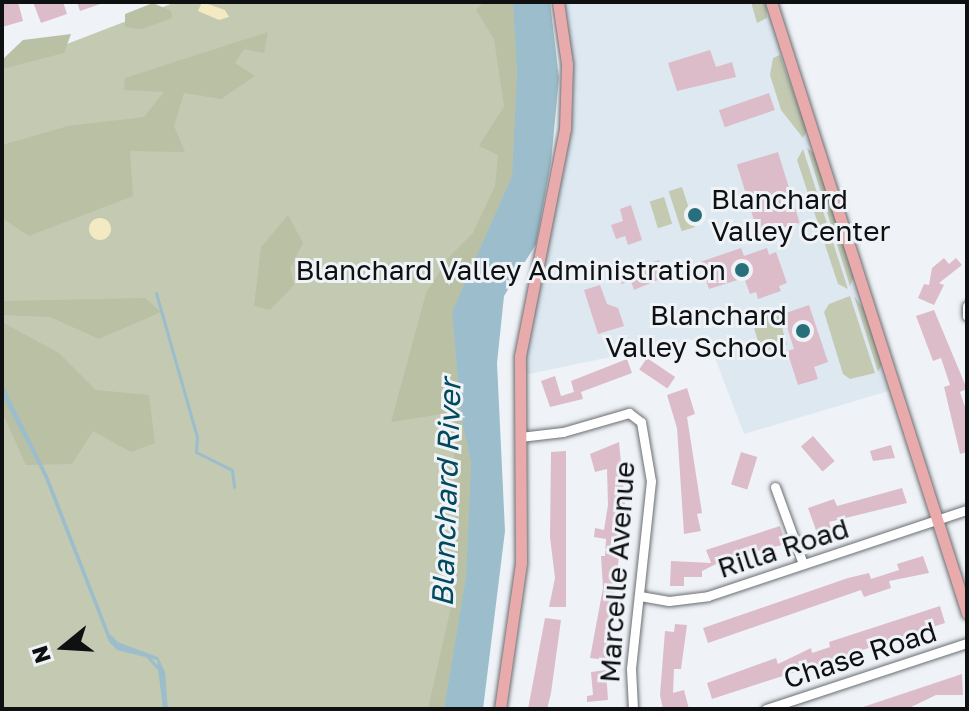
<!DOCTYPE html>
<html>
<head>
<meta charset="utf-8">
<style>
	body { margin:0 }
	#map { position:relative; width:969px; height:711px; overflow:hidden; background:#eff3f7; font-family:"Golos Text",sans-serif }
	div>[style] { position:absolute }
	.built>* { inset:0; background:#dee8f1 }
	.green>* { inset:0; background:#c3cab1; transform-origin:0 0 }
	.forest>* { inset:0; background:#b9c0a3 }
	.sand>* { inset:0; background:#f3e9c3 }
	.round { border-radius:50% }
	.water>* { inset:0; background:#9cbdcb }
	.stream>* { height:3px; margin:-1.5px; padding:0 1.5px; transform-origin:1.5px; border-radius:1.5px; background:#9cbdcb }
	.building>* { inset:0; background:#dcbcc8; transform-origin:0 0 }
	.roads { filter:drop-shadow(0 0 2px #6b6e72) drop-shadow(0 0 2px #6b6e72) }
	.minor>* { height:9px; margin:-4.5px; padding:0 4.5px; transform-origin:4.5px; border-radius:4.5px; background:#fff }
	.major>* { height:11px; margin:-5.5px; padding:0 5.5px; transform-origin:5.5px; border-radius:5.5px; background:#e9aaac }
	.dots>* { width:22px; height:22px; translate:-50% -50%; box-sizing:border-box; border:4px solid #eff3f7; border-radius:50% }
	span { translate:-50% -50%; white-space:nowrap; text-align:center; line-height:1.15; -webkit-text-stroke:6px #eff3f7; paint-order:stroke }
	.poi-label { font-size:28px; color:#0f1011 }
	.left { translate:0 -50%; text-align:left }
	.right { translate:-100% -50%; text-align:right }
	.street-label { font-size:28px; color:#0f1011 }
	.water-label { font-size:30px; color:#01495d; font-style:italic }
	.frame { position:absolute; inset:0; border:4px solid #0f1011; pointer-events:none }
	.north { position:absolute; left:24px; top:607px; width:80px; height:80px; -webkit-text-stroke:6px #eff3f7; paint-order:stroke; rotate:252deg; font-size:22px; font-weight:700; line-height:32px; text-align:center; color:#0f1011 }
	.north::after { content:''; display:block; margin:auto; width:28px; height:36px; background:#0f1011; clip-path:polygon(50% 0,100% 100%,50% 72%,0 100%) }
</style>
</head>
<body>
<div id="map">
	<div class="built">
		<i style="clip-path:polygon(558px 2px,771px 2px,895px 389px,744px 434px,707px 337px,519px 376px,565px 129px)"></i>
	</div>
	<div class="green">
		<i style="clip-path:polygon(176px 2px,528px 2px,528px 196px,476px 313px,465px 709px,2px 709px,2px 69px)"></i>
		<i style="clip-path:polygon(751px 2px,766px 2px,767px 18px,757px 23px)"></i>
		<i style="clip-path:polygon(780px 55px,807px 130px,803px 138px,781px 110px,770px 75px,773px 58px)"></i>
		<i style="clip-path:polygon(807px 148px,815px 154px,854px 277px,850px 286px)"></i>
		<i style="clip-path:polygon(803px 149px,848px 289px,838px 284px,797px 160px)"></i>
		<i style="left:682px;top:187px;width:42px;height:14px;rotate:72deg"></i>
		<i style="left:664px;top:197px;width:28px;height:15px;rotate:73deg"></i>
		<i style="clip-path:polygon(850px 296px,875px 373px,850px 379px,843px 374px,824px 312px,829px 304px)"></i>
		<i style="clip-path:polygon(854px 296px,864px 309px,882px 364px,878px 372px)"></i>
		<i style="left:777px;top:310px;width:36px;height:27px;rotate:74deg"></i>
	</div>
	<div class="forest">
		<i style="clip-path:polygon(484px 2px,513px 2px,517px 72px,512px 176px,452px 312px,461px 415px,471px 463px,466px 577px,444px 709px,428px 709px,456px 585px,454px 449px,443px 414px,391px 422px,426px 293px,449px 257px,473px 233px,495px 186px,498px 155px,479px 146px,504px 106px,494px 39px,476px 10px)"></i>
		<i style="clip-path:polygon(153px 3px,171px 11px,172px 18px,142px 29px,125px 27px,125px 14px)"></i>
		<i style="clip-path:polygon(268px 32px,264px 53px,244px 49px,235px 63px,255px 76px,221px 99px,184px 93px,174px 126px,185px 152px,130px 151px,133px 196px,29px 236px,2px 218px,2px 145px,68px 126px,144px 117px,164px 92px,124px 90px,125px 78px)"></i>
		<i style="clip-path:polygon(71px 34px,64px 53px,2px 69px,2px 60px,23px 40px)"></i>
		<i style="clip-path:polygon(288px 215px,303px 243px,290px 268px,294px 285px,270px 310px,254px 306px,261px 247px)"></i>
		<i style="clip-path:polygon(145px 298px,161px 312px,99px 339px,50px 317px,2px 315px,2px 301px)"></i>
		<i style="clip-path:polygon(2px 322px,59px 353px,96px 390px,149px 395px,155px 443px,131px 452px,93px 431px,72px 464px,26px 465px,2px 412px)"></i>
	</div>
	<div class="sand">
		<i style="clip-path:polygon(202px 2px,225px 10px,229px 17px,219px 20px,198px 11px)"></i>
		<i class="round" style="left:89px;top:218px;width:22px;height:22px"></i>
	</div>
	<div class="water">
		<i style="clip-path:polygon(513px 2px,550px 2px,559px 78px,551px 162px,536px 244px,504px 296px,497px 363px,505px 531px,483px 709px,444px 709px,466px 577px,471px 463px,461px 415px,452px 312px,512px 176px,517px 72px)"></i>
		<i style="clip-path:polygon(2px 383px,48px 476px,112px 640px,158px 657px,165px 672px,168px 709px,163px 709px,157px 660px,117px 650px,109px 642px,44px 476px,2px 395px)"></i>
	</div>
	<div class="stream">
		<i style="left:156px;top:293px;width:150px;rotate:74.1deg"></i>
		<i style="left:197px;top:437px;width:15px;rotate:94deg"></i>
		<i style="left:196px;top:452px;width:40px;rotate:26.6deg"></i>
		<i style="left:232px;top:470px;width:17px;rotate:83deg"></i>
		<i style="left:110px;top:636px;width:16px;rotate:47deg"></i>
		<i style="left:147px;top:656px;width:24px;rotate:48deg"></i>
	</div>
	<div class="building">
		<i style="clip-path:polygon(2px 2px,18px 2px,23px 21px,2px 27px)"></i>
		<i style="clip-path:polygon(33px 2px,63px 2px,67px 14px,41px 23px)"></i>
		<i style="clip-path:polygon(77px 2px,102px 2px,103px 3px,80px 11px)"></i>
		<i style="clip-path:polygon(710px 50px,716px 67px,732px 62px,736px 77px,677px 91px,668px 63px)"></i>
		<i style="left:769px;top:93px;width:18px;height:53px;rotate:71deg"></i>
		<i style="left:778px;top:152px;width:74px;height:43px;rotate:73deg"></i>
		<i style="clip-path:polygon(631px 205px,642px 240px,628px 245px,625px 236px,616px 239px,611px 225px,623px 221px,620px 209px)"></i>
		<i style="clip-path:polygon(741px 248px,744px 256px,767px 248px,769px 255px,776px 252px,787px 283px,779px 286px,781px 291px,758px 299px,756px 292px,750px 294px,744px 278px,709px 289px,700px 262px)"></i>
		<i style="clip-path:polygon(944px 258px,949px 264px,956px 258px,962px 265px,939px 283px,944px 285px,934px 305px,918px 298px,924px 284px,929px 285px,932px 268px)"></i>
		<i style="clip-path:polygon(659px 260px,665px 277px,634px 290px,631px 281px,621px 284px,618px 273px)"></i>
		<i style="clip-path:polygon(600px 285px,607px 304px,618px 308px,624px 326px,598px 334px,584px 290px)"></i>
		<i style="clip-path:polygon(809px 305px,828px 362px,814px 367px,818px 379px,798px 385px,787px 351px,794px 349px,783px 314px)"></i>
		<i style="clip-path:polygon(934px 310px,967px 389px,960px 392px,967px 413px,967px 452px,960px 454px,944px 387px,950px 385px,941px 358px,933px 361px,916px 316px)"></i>
		<i style="left:647px;top:358px;width:34px;height:14px;rotate:34deg"></i>
		<i style="clip-path:polygon(627px 359px,632px 373px,581px 392px,583px 399px,550px 407px,541px 381px,555px 376px,561px 396px,574px 392px,571px 381px)"></i>
		<i style="clip-path:polygon(687px 388px,695px 414px,687px 417px,702px 513px,697px 514px,701px 531px,684px 534px,677px 428px,667px 395px)"></i>
		<i style="left:813px;top:436px;width:33px;height:16px;rotate:49deg"></i>
		<i style="clip-path:polygon(619px 442px,625px 504px,607px 660px,590px 658px,603px 588px,601px 556px,605px 556px,606px 539px,594px 537px,595px 528px,604px 530px,608px 505px,607px 469px,595px 472px,590px 454px)"></i>
		<i style="clip-path:polygon(891px 445px,895px 458px,873px 461px,870px 451px)"></i>
		<i style="clip-path:polygon(566px 451px,566px 607px,549px 607px,555px 578px,550px 537px,551px 452px)"></i>
		<i style="left:741px;top:452px;width:17px;height:34px;rotate:17deg"></i>
		<i style="clip-path:polygon(902px 488px,907px 503px,829px 522px,831px 528px,817px 533px,808px 508px,834px 499px,837px 506px)"></i>
		<i style="clip-path:polygon(780px 526px,786px 544px,726px 559px,702px 571px,702px 577px,684px 577px,684px 586px,670px 586px,671px 561px,711px 563px,706px 550px)"></i>
		<i style="clip-path:polygon(923px 556px,929px 573px,889px 581px,891px 588px,864px 597px,861px 590px,708px 643px,703px 628px,848px 578px,869px 573px,871px 579px,899px 570px,897px 564px)"></i>
		<i style="clip-path:polygon(940px 606px,945px 623px,712px 699px,707px 683px,776px 658px,778px 664px,811px 648px,812px 653px,830px 647px,829px 642px)"></i>
		<i style="clip-path:polygon(545px 618px,561px 620px,551px 693px,547px 709px,528px 709px)"></i>
		<i style="clip-path:polygon(675px 624px,687px 625px,681px 669px,674px 669px,673px 693px,684px 690px,689px 709px,663px 709px,660px 695px,665px 631px,674px 632px)"></i>
		<i style="clip-path:polygon(606px 670px,608px 700px,587px 702px,587px 696px,593px 695px,591px 672px)"></i>
		<i style="clip-path:polygon(962px 674px,963px 695px,936px 695px,907px 709px,857px 709px)"></i>
	</div>
	<div class="roads">
		<div class="minor">
			<i style="left:967px;top:306px;width:10px;rotate:90deg"></i>
			<i style="left:520px;top:437px;width:43px;rotate:-6.6deg"></i>
			<i style="left:563px;top:432px;width:69px;rotate:-16.1deg"></i>
			<i style="left:629px;top:413px;width:15px;rotate:37deg"></i>
			<i style="left:641px;top:422px;width:60px;rotate:80.4deg"></i>
			<i style="left:651px;top:481px;width:189px;rotate:96.1deg"></i>
			<i style="left:631px;top:669px;width:40px;rotate:87.1deg"></i>
			<i style="left:775px;top:487px;width:82px;rotate:70deg"></i>
			<i style="left:640px;top:596px;width:29px;rotate:10deg"></i>
			<i style="left:669px;top:601px;width:39px;rotate:-7deg"></i>
			<i style="left:708px;top:596px;width:273px;rotate:-18.4deg"></i>
			<i style="left:766px;top:709px;width:212px;rotate:-18.2deg"></i>
		</div>
		<div class="major">
			<i style="left:771px;top:2px;width:642px;rotate:72.21deg"></i>
			<i style="left:500px;top:709px;width:148px;rotate:-81.8deg"></i>
			<i style="left:521px;top:563px;width:207px;rotate:-90.3deg"></i>
			<i style="left:520px;top:356px;width:231px;rotate:-78.8deg"></i>
			<i style="left:565px;top:129px;width:65px;rotate:-88.2deg"></i>
			<i style="left:567px;top:64px;width:63px;rotate:-98.3deg"></i>
		</div>
	</div>
	<div class="dots">
		<i style="left:695px;top:215px;background:#276f7b"></i>
		<i style="left:742px;top:270px;background:#276f7b"></i>
		<i style="left:803px;top:331px;background:#276f7b"></i>
	</div>
	<div class="poi-label">
		<span class="left" style="left:711px;top:215px">Blanchard<br>Valley Center</span>
		<span class="right" style="left:726px;top:270px">Blanchard Valley Administration</span>
		<span class="right" style="left:787px;top:331px">Blanchard<br>Valley School</span>
	</div>
	<div class="street-label">
		<span style="left:783px;top:548px;rotate:-18deg">Rilla Road</span>
		<span style="left:617px;top:572px;rotate:-86deg">Marcelle Avenue</span>
		<span style="left:860px;top:655px;rotate:-18deg">Chase Road</span>
	</div>
	<div class="water-label">
		<span style="left:446px;top:493px;rotate:-88deg">Blanchard River</span>
	</div>
	<div class="frame"></div>
	<div class="north">N</div>
</div>
</body>
</html>
